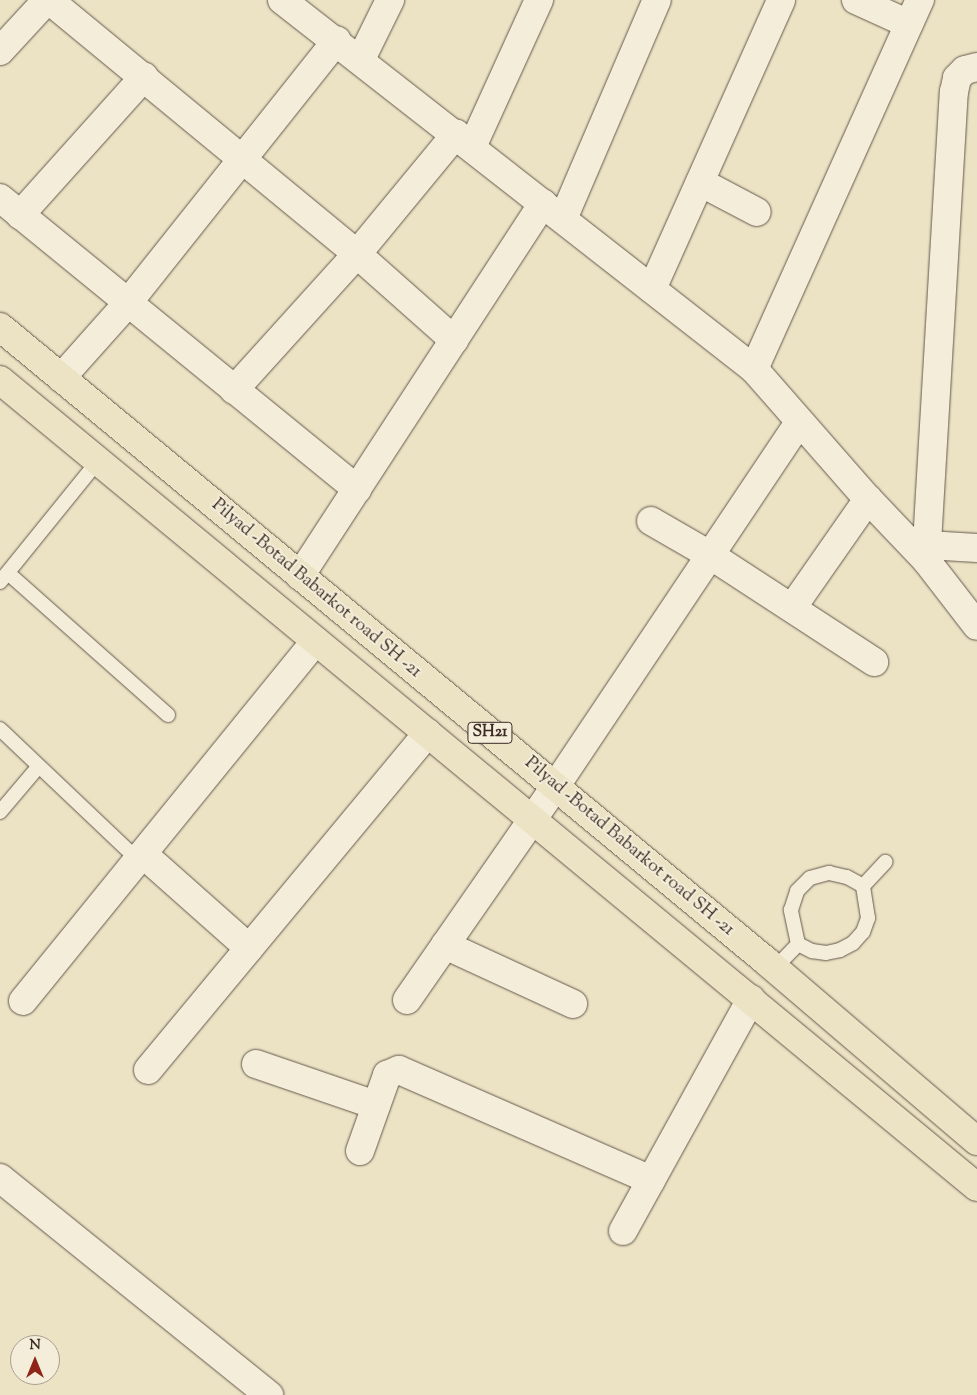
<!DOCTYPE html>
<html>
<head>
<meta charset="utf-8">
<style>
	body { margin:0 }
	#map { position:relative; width:977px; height:1395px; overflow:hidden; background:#ece3c5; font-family:"Sorts Mill Goudy",serif }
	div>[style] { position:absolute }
	.roads { filter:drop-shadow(0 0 1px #66584c) drop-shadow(0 0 1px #66584c) }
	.lane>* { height:14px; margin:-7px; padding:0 7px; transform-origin:7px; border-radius:7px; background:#f3edd9 }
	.street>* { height:28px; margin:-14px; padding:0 14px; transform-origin:14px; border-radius:14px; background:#f3edd9 }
	.primary>* { height:28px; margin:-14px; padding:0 14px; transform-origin:14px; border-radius:14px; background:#ece3c5 }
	span { translate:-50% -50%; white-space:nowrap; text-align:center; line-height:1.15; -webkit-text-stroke:4px #f3edd9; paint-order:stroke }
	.shield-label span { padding:1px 4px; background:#f3edd9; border:1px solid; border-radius:4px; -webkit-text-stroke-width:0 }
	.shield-label { font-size:16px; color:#3a2a23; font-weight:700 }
	.street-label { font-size:18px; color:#3a2a23 }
	.north { position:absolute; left:10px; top:1335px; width:50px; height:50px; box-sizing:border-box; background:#f3edd9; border:1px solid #a99f90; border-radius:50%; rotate:0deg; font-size:14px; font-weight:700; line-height:20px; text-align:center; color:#3a2a23 }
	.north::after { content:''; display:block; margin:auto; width:18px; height:22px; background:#8f2418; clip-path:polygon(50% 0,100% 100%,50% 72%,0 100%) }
</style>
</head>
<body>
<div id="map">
	<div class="roads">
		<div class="lane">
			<i style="left:8px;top:573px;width:214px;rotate:41.6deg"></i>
			<i style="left:0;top:582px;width:156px;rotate:-51deg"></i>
			<i style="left:0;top:729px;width:190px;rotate:43.5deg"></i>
			<i style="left:0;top:812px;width:60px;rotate:-49.7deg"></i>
			<i style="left:798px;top:944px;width:16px;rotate:27deg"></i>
			<i style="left:812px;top:951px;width:14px;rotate:8deg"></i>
			<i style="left:826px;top:953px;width:14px;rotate:-12deg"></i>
			<i style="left:840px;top:950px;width:15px;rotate:-28deg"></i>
			<i style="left:853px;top:943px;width:15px;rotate:-48deg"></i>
			<i style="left:863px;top:932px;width:15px;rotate:-70deg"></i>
			<i style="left:868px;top:918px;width:32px;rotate:-99deg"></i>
			<i style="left:863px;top:886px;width:33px;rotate:-47deg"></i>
			<i style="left:774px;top:969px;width:35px;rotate:-46deg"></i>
			<i style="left:798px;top:944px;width:35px;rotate:-102deg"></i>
			<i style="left:791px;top:910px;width:20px;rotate:-72deg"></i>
			<i style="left:797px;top:891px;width:18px;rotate:-45deg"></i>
			<i style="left:810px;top:878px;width:20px;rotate:-15deg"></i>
			<i style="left:829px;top:873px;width:18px;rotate:13deg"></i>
			<i style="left:847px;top:877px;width:18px;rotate:29deg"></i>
		</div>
		<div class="street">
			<i style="left:49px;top:0;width:399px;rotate:39.5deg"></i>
			<i style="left:357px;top:254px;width:130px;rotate:41.6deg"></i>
			<i style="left:282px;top:0;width:599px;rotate:38.02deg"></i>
			<i style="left:754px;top:369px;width:173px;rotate:48.8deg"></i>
			<i style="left:868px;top:499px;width:84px;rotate:46.4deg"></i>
			<i style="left:926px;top:560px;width:83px;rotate:52.3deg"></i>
			<i style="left:856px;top:0;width:58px;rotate:24.4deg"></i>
			<i style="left:0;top:51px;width:69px;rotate:-47.3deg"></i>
			<i style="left:361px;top:59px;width:66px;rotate:-63.8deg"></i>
			<i style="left:472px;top:147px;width:162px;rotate:-65.5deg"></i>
			<i style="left:700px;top:182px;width:64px;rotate:27.8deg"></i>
			<i style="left:0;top:198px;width:461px;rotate:39.2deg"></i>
			<i style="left:20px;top:215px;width:186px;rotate:-48.1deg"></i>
			<i style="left:563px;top:219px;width:238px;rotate:-66.8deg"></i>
			<i style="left:652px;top:289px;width:316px;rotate:-65.9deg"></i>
			<i style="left:754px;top:369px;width:405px;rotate:-65.8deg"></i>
			<i style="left:61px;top:378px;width:99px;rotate:-48.3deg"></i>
			<i style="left:127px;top:304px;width:337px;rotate:-51.5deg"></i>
			<i style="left:234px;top:390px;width:183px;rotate:-47.9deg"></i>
			<i style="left:357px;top:254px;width:156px;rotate:-50.5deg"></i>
			<i style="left:651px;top:521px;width:68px;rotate:30deg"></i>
			<i style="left:710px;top:555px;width:196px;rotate:33.1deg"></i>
			<i style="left:927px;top:545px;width:50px;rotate:3.4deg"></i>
			<i style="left:926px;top:560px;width:469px;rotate:-86.6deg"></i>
			<i style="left:954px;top:92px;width:14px;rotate:-78deg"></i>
			<i style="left:957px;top:78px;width:11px;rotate:-45deg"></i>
			<i style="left:965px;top:70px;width:12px;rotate:-14deg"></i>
			<i style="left:300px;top:576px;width:445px;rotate:-56.9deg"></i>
			<i style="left:792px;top:608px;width:133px;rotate:-55.1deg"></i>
			<i style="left:143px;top:854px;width:142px;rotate:41.6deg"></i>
			<i style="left:445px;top:945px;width:141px;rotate:24.7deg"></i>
			<i style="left:407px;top:1000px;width:259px;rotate:-55.2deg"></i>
			<i style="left:555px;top:787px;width:439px;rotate:-56.2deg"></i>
			<i style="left:23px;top:1001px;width:464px;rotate:-50.9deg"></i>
			<i style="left:256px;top:1064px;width:127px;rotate:18.9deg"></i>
			<i style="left:148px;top:1070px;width:438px;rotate:-50.3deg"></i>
			<i style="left:360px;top:1151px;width:81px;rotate:-70.4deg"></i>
			<i style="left:387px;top:1075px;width:13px;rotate:-23deg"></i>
			<i style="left:399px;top:1070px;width:275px;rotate:23.6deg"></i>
			<i style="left:0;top:1178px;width:346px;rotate:38.9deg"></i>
			<i style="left:623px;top:1231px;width:265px;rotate:-61.1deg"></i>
		</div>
		<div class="primary">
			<i style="left:0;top:327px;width:994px;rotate:39.61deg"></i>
			<i style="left:766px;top:961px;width:277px;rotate:40.5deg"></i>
			<i style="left:0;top:380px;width:1267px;rotate:39.56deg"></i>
		</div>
	</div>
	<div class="shield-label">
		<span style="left:490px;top:733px">SH21</span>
	</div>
	<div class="street-label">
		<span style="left:316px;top:589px;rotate:40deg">Pilyad -Botad Babarkot road SH -21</span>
		<span style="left:629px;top:847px;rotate:40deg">Pilyad -Botad Babarkot road SH -21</span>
	</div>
	<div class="north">N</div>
</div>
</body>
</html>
